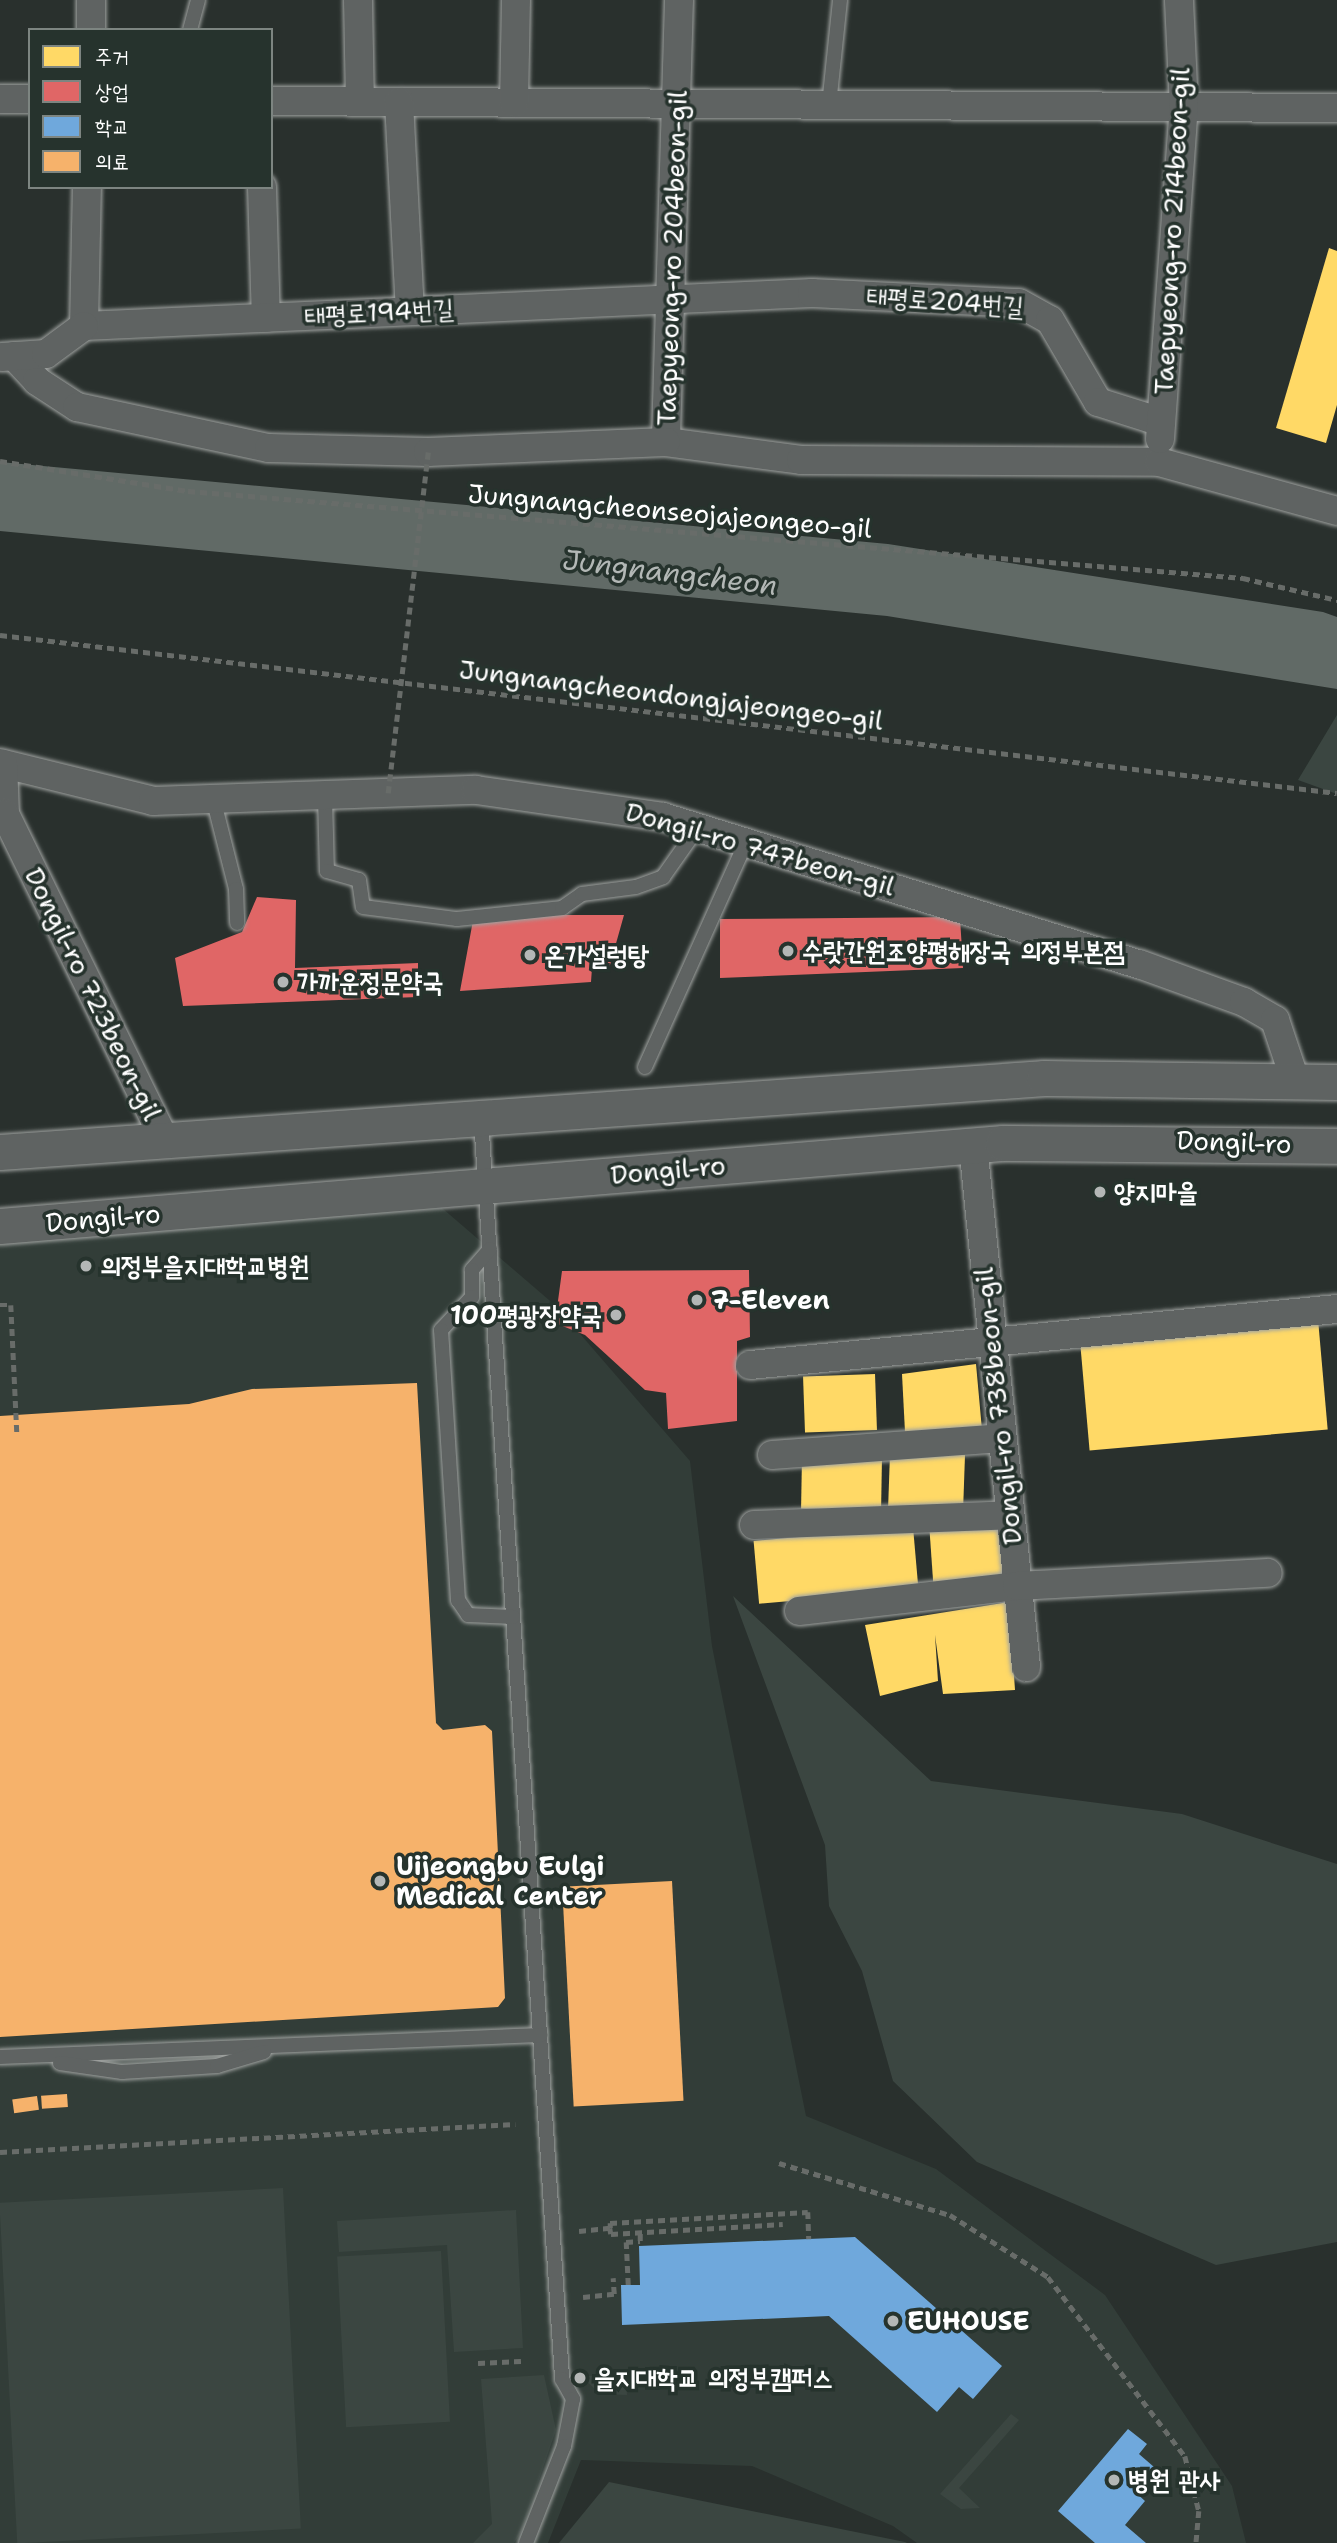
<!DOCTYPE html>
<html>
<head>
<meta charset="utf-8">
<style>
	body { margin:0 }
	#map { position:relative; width:1337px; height:2543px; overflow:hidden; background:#29302d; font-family:"Shantell Sans","Poor Story",sans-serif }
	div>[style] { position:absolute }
	.built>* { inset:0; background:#323d38 }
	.green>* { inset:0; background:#3b4641; transform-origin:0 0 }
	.water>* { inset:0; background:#616a66 }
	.homes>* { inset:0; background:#ffd966; transform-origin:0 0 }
	.shops>* { inset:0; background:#e06666 }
	.schools>* { inset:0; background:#6fa8dc }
	.health>* { inset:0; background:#f6b26b; transform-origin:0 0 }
	.path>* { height:4.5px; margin-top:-2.25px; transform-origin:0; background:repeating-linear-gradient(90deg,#686c69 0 7px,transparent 0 12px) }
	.roads { filter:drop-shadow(0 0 2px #9fa2a0) drop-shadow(0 0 2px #9fa2a0) }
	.service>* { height:14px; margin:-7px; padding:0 7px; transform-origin:7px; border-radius:7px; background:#5f6362 }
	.minor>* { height:28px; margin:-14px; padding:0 14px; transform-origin:14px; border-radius:14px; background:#5f6362 }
	.tertiary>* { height:35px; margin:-17.5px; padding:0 17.5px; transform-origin:17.5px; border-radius:17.5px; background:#5f6362 }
	.path-bridge>* { height:4.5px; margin-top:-2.25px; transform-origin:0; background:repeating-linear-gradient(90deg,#686c69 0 7px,transparent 0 12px) }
	.dots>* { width:19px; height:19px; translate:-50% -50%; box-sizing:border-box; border:4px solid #26332d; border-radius:50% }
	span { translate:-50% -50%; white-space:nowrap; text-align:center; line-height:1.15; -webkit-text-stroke:7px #26332d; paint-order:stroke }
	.street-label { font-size:26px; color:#fff }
	.poi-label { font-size:26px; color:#fff; font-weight:700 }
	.left { translate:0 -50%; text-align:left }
	.right { translate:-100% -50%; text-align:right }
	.water-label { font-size:28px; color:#b3b8b6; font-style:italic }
	.legend { position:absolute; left:28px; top:28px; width:245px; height:161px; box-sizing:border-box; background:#26332d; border:2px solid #7d8581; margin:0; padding:9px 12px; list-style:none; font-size:21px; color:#fff }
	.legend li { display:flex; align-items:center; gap:14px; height:35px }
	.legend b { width:35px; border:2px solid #7d8581 }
</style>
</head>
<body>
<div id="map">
	<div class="built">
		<i style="clip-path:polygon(442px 1208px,556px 1306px,690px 1461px,712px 1646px,806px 2116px,936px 2169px,1105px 2295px,1232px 2486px,1246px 2543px,917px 2543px,893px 2526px,752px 2466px,581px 2460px,548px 2543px,0 2543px,0 1239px)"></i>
	</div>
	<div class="green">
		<i style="clip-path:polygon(1337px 715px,1337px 794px,1298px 780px)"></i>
		<i style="clip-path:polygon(733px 1596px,931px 1781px,1182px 1814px,1337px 1864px,1337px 2242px,1216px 2265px,977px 2162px,893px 2081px,862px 1971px,829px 1906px,825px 1845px)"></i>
		<i style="left:283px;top:2188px;width:341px;height:284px;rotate:87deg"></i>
		<i style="clip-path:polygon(516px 2210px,523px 2348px,454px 2352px,447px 2245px,339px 2252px,337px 2221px)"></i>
		<i style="left:441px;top:2251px;width:171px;height:104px;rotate:87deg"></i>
		<i style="clip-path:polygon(626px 2371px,627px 2395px,600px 2394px,582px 2377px)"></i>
		<i style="clip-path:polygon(544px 2375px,556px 2430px,521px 2532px,514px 2543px,473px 2543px,492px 2524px,481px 2379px)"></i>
		<i style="clip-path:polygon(1011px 2414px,1019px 2420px,959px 2488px,980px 2508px,961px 2509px,940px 2494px)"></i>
		<i style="clip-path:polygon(609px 2482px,905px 2542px,907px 2543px,559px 2543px)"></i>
	</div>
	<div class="water">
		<i style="clip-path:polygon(0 462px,888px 544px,1323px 612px,1337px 617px,1337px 689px,887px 616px,0 531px)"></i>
	</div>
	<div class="homes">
		<i style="clip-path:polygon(1329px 248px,1337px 251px,1337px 405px,1326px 443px,1276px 428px)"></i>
		<i style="left:1318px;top:1319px;width:111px;height:239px;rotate:85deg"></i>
		<i style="clip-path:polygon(976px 1364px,982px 1430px,905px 1432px,902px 1374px)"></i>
		<i style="left:875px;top:1374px;width:56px;height:72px;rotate:88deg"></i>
		<i style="left:965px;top:1455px;width:58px;height:75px;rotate:92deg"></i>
		<i style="left:882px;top:1457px;width:53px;height:80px;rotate:91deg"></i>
		<i style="left:999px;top:1520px;width:64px;height:70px;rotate:86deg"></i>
		<i style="left:913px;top:1527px;width:63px;height:160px;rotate:85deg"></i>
		<i style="clip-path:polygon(1009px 1602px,1015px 1690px,943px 1694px,935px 1635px,938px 1681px,880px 1696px,865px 1625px)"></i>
	</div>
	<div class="shops">
		<i style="clip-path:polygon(257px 897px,296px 900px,295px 968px,418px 963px,418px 997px,183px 1006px,175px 958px,242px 932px)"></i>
		<i style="clip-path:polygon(474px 915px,624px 915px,608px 972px,592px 968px,591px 982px,460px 991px)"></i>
		<i style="clip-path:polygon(960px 917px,963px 968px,720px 978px,720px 919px)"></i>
		<i style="clip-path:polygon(749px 1270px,750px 1337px,737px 1341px,737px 1421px,668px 1429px,666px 1393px,645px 1390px,585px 1335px,555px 1323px,562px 1271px)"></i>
	</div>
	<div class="schools">
		<i style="clip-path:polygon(855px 2237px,1002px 2366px,973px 2399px,959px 2387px,937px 2412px,829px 2316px,622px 2325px,621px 2285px,640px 2285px,639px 2246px)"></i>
		<i style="clip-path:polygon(1128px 2429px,1147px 2444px,1139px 2454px,1154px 2467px,1134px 2491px,1145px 2501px,1125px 2525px,1146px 2543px,1095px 2543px,1058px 2511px)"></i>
	</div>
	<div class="health">
		<i style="clip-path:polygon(417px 1383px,436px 1723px,443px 1730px,485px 1725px,492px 1731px,505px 1998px,498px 2007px,0 2037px,0 1416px,189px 1404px,252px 1389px)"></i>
		<i style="left:672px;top:1881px;width:220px;height:110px;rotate:87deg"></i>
		<i style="left:67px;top:2094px;width:13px;height:26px;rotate:86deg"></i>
		<i style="left:37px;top:2096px;width:14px;height:25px;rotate:82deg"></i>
	</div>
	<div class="path">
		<i style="left:0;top:461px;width:190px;rotate:9.1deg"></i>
		<i style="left:188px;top:491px;width:1059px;rotate:4.71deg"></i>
		<i style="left:1243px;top:578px;width:97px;rotate:13.2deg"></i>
		<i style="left:0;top:635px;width:1346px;rotate:6.74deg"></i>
		<i style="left:0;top:1305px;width:11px"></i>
		<i style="left:11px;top:1305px;width:127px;rotate:87.3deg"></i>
		<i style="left:0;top:2152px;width:516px;rotate:-3.11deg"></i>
		<i style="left:779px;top:2163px;width:179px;rotate:16.9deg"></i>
		<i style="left:950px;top:2215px;width:116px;rotate:32.3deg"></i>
		<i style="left:1048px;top:2277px;width:225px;rotate:52.6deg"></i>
		<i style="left:1185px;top:2456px;width:57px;rotate:75.7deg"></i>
		<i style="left:1199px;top:2511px;width:32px;rotate:95deg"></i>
		<i style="left:610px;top:2228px;width:6px;rotate:81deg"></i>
		<i style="left:611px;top:2234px;width:172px;rotate:-3.3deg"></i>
		<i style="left:579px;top:2231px;width:31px;rotate:-6deg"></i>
		<i style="left:610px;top:2228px;width:5px;rotate:-90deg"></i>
		<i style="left:610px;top:2223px;width:198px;rotate:-3.2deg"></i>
		<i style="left:808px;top:2212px;width:27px;rotate:88deg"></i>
		<i style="left:628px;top:2285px;width:43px;rotate:-92.7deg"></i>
		<i style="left:626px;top:2242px;width:14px;rotate:-4deg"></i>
		<i style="left:640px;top:2241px;width:9px;rotate:-90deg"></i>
		<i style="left:583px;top:2297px;width:31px;rotate:-6deg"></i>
		<i style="left:614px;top:2294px;width:16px;rotate:-94deg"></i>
		<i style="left:478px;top:2363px;width:43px;rotate:-2.7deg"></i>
	</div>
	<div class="roads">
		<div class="service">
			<i style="left:190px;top:30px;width:31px;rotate:-75deg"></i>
			<i style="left:829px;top:105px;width:106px;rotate:-84deg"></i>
			<i style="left:325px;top:797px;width:74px;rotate:88.5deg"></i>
			<i style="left:327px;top:871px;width:33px;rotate:16deg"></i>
			<i style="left:359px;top:880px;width:27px;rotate:82deg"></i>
			<i style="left:363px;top:907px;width:95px;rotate:7.3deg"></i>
			<i style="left:457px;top:919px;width:106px;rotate:-6deg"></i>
			<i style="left:562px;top:908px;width:24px;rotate:-35deg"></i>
			<i style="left:582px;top:894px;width:54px;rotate:-7.4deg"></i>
			<i style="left:636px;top:887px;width:29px;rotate:-20deg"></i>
			<i style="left:663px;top:877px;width:62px;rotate:-54.8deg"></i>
			<i style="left:213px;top:798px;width:94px;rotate:75.8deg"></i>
			<i style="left:236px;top:889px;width:34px;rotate:88deg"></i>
			<i style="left:645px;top:1067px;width:247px;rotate:-65.8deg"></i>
			<i style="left:481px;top:1118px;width:1264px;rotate:86.32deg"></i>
			<i style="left:562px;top:2379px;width:23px;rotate:61deg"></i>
			<i style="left:573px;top:2399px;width:48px;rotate:100.8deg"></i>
			<i style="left:564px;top:2446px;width:104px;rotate:111.4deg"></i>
			<i style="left:490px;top:1249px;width:28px;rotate:131deg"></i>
			<i style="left:472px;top:1270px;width:27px;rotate:90deg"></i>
			<i style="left:472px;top:1297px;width:45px;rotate:133.2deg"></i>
			<i style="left:441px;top:1330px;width:271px;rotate:86.4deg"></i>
			<i style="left:458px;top:1600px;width:18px;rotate:56deg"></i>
			<i style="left:468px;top:1615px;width:45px;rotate:2.5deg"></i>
			<i style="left:0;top:2057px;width:541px;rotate:-2.33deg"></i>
			<i style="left:60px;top:2063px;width:63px;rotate:8.3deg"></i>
			<i style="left:122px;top:2072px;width:95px;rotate:-3.6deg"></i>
			<i style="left:217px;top:2066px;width:49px;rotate:-16.6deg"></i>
		</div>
		<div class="minor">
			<i style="left:358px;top:0;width:101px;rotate:88.9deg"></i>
			<i style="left:679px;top:0;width:442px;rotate:91.7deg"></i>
			<i style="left:666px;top:442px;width:136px;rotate:7.6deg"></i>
			<i style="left:801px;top:460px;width:358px;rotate:0.3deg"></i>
			<i style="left:1159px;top:462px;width:185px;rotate:15.4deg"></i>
			<i style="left:91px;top:30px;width:30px;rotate:-90deg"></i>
			<i style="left:0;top:99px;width:30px"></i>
			<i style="left:271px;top:101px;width:1066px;rotate:0.38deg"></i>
			<i style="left:399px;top:102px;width:209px;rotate:87deg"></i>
			<i style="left:514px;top:103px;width:103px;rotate:-88.9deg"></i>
			<i style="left:262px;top:187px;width:131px;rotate:88.3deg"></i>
			<i style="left:84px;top:326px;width:729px;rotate:-2.6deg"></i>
			<i style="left:812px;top:293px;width:207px;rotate:2.8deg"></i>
			<i style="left:1019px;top:303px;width:35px;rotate:29deg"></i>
			<i style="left:1050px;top:320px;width:95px;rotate:59.7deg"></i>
			<i style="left:1098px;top:402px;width:66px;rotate:17.6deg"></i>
			<i style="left:84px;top:326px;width:139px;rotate:-88.8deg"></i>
			<i style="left:14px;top:356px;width:34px;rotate:47deg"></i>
			<i style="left:37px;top:381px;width:48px;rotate:33deg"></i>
			<i style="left:77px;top:407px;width:196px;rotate:12.1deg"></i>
			<i style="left:269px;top:448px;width:159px;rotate:1.4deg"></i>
			<i style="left:428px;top:452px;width:238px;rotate:-2.4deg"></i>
			<i style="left:2px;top:357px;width:44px;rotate:-3.9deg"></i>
			<i style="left:46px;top:354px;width:47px;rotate:-36.4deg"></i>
			<i style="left:1160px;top:439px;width:333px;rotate:-85.9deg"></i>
			<i style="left:1184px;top:107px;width:107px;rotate:-92.7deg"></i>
			<i style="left:0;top:763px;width:158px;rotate:13.9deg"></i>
			<i style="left:153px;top:801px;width:323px;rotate:-2deg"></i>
			<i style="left:476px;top:790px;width:189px;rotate:8.2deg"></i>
			<i style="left:663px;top:817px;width:498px;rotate:17.2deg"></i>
			<i style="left:1139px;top:964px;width:112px;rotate:19.9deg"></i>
			<i style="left:1244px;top:1002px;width:36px;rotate:30deg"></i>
			<i style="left:1275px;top:1020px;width:60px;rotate:71.6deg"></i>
			<i style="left:3px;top:764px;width:50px;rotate:87.7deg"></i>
			<i style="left:5px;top:814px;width:366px;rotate:63.9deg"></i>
			<i style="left:973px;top:1145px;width:525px;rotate:84.2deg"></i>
			<i style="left:750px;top:1365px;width:590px;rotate:-5.45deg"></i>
			<i style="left:772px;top:1455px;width:230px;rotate:-4.2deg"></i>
			<i style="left:754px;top:1525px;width:256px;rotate:-2.2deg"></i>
			<i style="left:799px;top:1611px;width:219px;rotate:-6.5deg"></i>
			<i style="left:1017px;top:1586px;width:251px;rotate:-3deg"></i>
		</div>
		<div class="tertiary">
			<i style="left:0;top:1152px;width:1047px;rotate:-4.05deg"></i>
			<i style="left:1044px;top:1078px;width:293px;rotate:0.8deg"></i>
			<i style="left:0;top:1226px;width:1006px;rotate:-4.73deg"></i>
			<i style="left:1003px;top:1143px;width:334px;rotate:0.5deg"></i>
		</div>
	</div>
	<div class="path-bridge">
		<i style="left:388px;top:793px;width:343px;rotate:-83.3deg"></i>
	</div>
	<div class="dots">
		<i style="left:788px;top:951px;background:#b4b7b6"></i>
		<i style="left:530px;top:955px;background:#b4b7b6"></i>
		<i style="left:283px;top:982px;background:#b4b7b6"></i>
		<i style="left:1100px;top:1192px;background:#b4b7b6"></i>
		<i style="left:86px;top:1266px;background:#b4b7b6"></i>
		<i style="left:697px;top:1300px;background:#b4b7b6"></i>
		<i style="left:616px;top:1315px;background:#b4b7b6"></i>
		<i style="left:380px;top:1881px;background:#b4b7b6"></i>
		<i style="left:893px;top:2321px;background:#b4b7b6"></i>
		<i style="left:580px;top:2378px;background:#b4b7b6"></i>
		<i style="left:1114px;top:2480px;background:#b4b7b6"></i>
	</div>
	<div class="street-label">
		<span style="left:1172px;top:231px;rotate:-87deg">Taepyeong-ro 214beon-gil</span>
		<span style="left:672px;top:258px;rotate:-88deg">Taepyeong-ro 204beon-gil</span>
		<span style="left:945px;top:301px;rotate:4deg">태평로204번길</span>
		<span style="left:379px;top:312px;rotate:-3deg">태평로194번길</span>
		<span style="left:670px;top:511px;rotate:5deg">Jungnangcheonseojajeongeo-gil</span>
		<span style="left:671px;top:695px;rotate:7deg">Jungnangcheondongjajeongeo-gil</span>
		<span style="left:760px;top:849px;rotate:16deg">Dongil-ro 747beon-gil</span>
		<span style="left:93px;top:994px;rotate:64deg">Dongil-ro 723beon-gil</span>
		<span style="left:1234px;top:1142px;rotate:2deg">Dongil-ro</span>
		<span style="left:668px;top:1170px;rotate:-5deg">Dongil-ro</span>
		<span style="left:103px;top:1218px;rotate:-5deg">Dongil-ro</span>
		<span style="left:998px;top:1406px;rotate:-96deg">Dongil-ro 738beon-gil</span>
	</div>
	<div class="poi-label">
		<span class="left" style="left:802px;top:951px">수랏간원조양평해장국 의정부본점</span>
		<span class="left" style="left:544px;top:955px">온가설렁탕</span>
		<span class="left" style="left:297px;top:982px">가까운정문약국</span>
		<span class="left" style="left:1114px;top:1192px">양지마을</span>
		<span class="left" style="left:100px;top:1266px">의정부을지대학교병원</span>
		<span class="left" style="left:711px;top:1300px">7-Eleven</span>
		<span class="right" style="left:602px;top:1315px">100평광장약국</span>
		<span class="left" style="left:396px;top:1881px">Uijeongbu Eulgi<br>Medical Center</span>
		<span class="left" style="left:907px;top:2321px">EUHOUSE</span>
		<span class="left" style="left:594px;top:2378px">을지대학교 의정부캠퍼스</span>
		<span class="left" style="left:1128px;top:2480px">병원 관사</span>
	</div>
	<div class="water-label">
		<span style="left:670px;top:572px;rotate:7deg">Jungnangcheon</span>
	</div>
	<ul class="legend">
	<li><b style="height:19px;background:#ffd966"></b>주거</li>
	<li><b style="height:19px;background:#e06666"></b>상업</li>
	<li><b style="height:19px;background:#6fa8dc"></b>학교</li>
	<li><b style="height:19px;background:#f6b26b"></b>의료</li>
	</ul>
</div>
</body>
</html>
